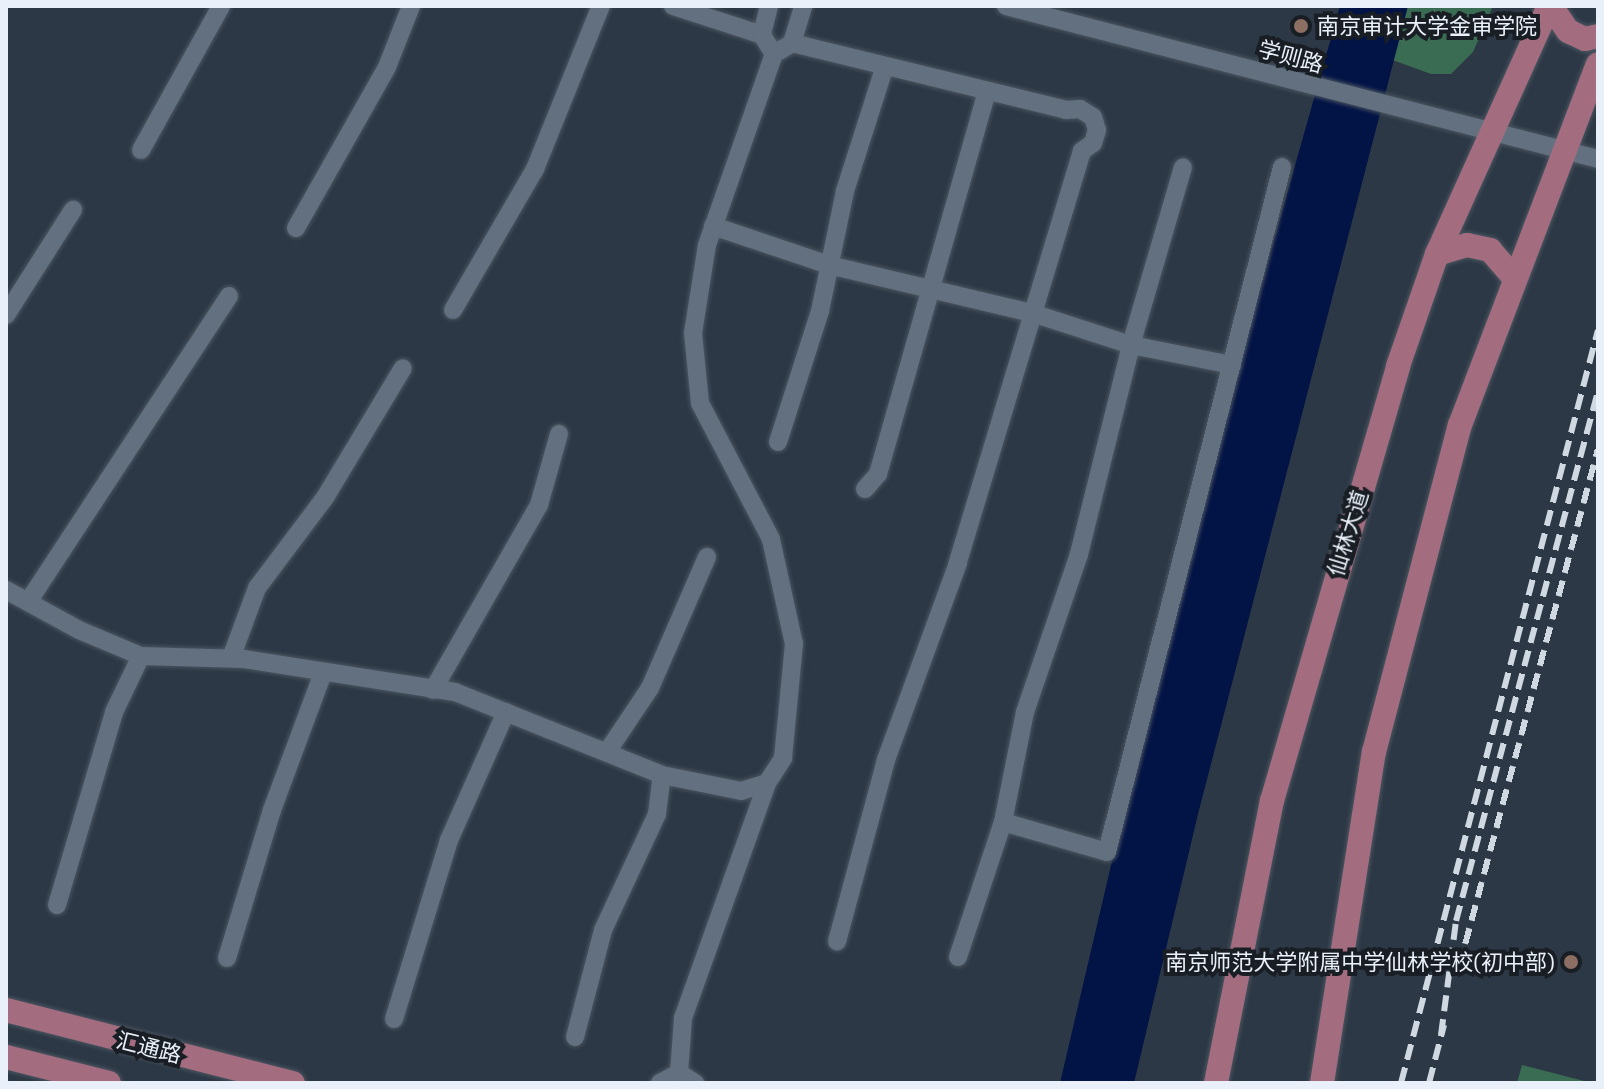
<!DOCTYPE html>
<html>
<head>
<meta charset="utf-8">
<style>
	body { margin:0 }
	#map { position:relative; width:1604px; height:1089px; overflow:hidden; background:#2c3845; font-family:"Exo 2","Noto Sans SC",sans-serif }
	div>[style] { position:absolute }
	.green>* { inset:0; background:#3a6c53 }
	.water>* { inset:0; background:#021346 }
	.roads { filter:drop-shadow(0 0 2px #4b5561) drop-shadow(0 0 2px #4b5561) }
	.minor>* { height:18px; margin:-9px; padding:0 9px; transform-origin:9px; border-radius:9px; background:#62707f }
	.major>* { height:24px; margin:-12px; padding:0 12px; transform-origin:12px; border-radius:12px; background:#a36c7f }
	.rail>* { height:6px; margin-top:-3px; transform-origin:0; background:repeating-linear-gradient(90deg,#d0d8e1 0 16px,transparent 0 24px) }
	.dots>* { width:22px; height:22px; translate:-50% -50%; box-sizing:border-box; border:4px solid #191e25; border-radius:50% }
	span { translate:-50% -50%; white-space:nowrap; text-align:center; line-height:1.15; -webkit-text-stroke:8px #191e25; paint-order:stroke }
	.poi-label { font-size:22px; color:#e9f0f9 }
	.left { translate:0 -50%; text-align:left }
	.right { translate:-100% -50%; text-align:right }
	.street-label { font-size:22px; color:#e9f0f9 }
	.frame { position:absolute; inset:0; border:8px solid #e9f0f9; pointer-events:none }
</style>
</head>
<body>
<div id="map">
	<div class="green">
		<i style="clip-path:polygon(1406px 6px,1493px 6px,1473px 52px,1451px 74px,1431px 74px,1387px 58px)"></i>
		<i style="clip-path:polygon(1522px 1065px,1592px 1083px,1517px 1083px)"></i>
	</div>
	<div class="water">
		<i style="clip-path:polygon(1340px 6px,1408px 6px,1198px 814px,1134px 1083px,1060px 1083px,1177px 584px)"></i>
	</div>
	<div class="roads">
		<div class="minor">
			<i style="left:673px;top:6px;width:94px;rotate:18deg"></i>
			<i style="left:769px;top:6px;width:30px;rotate:104deg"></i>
			<i style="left:762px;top:35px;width:22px;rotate:58deg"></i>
			<i style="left:774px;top:54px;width:21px;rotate:-31deg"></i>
			<i style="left:792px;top:43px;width:39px;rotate:-73deg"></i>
			<i style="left:1006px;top:6px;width:611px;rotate:14.49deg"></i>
			<i style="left:792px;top:43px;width:282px;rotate:13.7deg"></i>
			<i style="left:1066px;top:110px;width:14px;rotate:-4deg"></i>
			<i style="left:1080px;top:109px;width:15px;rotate:32deg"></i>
			<i style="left:1093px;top:117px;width:14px;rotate:73deg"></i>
			<i style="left:1097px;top:130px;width:14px;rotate:107deg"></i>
			<i style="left:1093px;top:143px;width:14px;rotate:144deg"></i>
			<i style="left:1082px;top:151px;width:430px;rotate:106.8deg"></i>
			<i style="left:958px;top:563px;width:210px;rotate:110.1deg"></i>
			<i style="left:886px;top:760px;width:188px;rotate:105.1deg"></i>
			<i style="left:141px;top:150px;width:165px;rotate:-60.9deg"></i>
			<i style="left:713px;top:226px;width:122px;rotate:18.6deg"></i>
			<i style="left:829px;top:265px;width:209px;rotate:13.3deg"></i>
			<i style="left:1032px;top:313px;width:104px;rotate:17.9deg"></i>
			<i style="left:1131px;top:345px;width:103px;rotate:11.2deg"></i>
			<i style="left:296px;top:228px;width:185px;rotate:-60.5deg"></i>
			<i style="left:387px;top:67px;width:66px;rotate:-68.5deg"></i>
			<i style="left:453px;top:310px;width:163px;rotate:-59.8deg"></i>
			<i style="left:535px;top:169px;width:176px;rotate:-68deg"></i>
			<i style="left:6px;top:315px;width:125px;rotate:-57.5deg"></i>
			<i style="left:778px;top:442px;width:138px;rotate:-72.2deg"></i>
			<i style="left:820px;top:311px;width:123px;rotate:-78.2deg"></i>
			<i style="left:845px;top:191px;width:131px;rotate:-72.3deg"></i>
			<i style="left:865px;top:489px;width:20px;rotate:-49deg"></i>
			<i style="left:878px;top:474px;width:398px;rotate:-74.1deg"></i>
			<i style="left:6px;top:590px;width:83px;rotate:28.7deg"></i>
			<i style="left:79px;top:630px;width:67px;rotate:22.8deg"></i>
			<i style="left:141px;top:656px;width:103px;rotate:1.7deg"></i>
			<i style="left:244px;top:659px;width:214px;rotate:8.9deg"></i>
			<i style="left:455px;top:692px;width:223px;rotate:21.8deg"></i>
			<i style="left:662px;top:775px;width:81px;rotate:11.4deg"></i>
			<i style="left:741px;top:791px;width:27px;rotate:-17deg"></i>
			<i style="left:767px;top:783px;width:30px;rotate:-57deg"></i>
			<i style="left:783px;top:758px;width:115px;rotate:-84.5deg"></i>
			<i style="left:794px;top:644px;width:107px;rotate:-102.4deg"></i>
			<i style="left:771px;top:539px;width:153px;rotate:-117.6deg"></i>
			<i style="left:700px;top:403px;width:70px;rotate:-95.7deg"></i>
			<i style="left:693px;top:333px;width:89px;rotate:-81deg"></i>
			<i style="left:707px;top:245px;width:202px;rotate:-70.7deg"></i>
			<i style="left:28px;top:602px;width:366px;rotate:-56.7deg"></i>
			<i style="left:231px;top:658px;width:75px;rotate:-69.6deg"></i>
			<i style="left:257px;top:588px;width:115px;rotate:-53.1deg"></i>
			<i style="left:326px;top:496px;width:149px;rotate:-59deg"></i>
			<i style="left:433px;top:690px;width:213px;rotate:-60.2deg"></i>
			<i style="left:539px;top:505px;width:74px;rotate:-74.3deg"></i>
			<i style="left:607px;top:752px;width:77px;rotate:-56.1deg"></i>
			<i style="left:650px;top:688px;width:143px;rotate:-66.5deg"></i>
			<i style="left:1003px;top:822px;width:108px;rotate:16.1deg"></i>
			<i style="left:1107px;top:852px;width:707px;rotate:-75.67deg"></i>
			<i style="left:57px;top:905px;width:201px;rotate:-73.5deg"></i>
			<i style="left:114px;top:712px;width:62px;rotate:-64.3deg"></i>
			<i style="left:958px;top:957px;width:142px;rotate:-71.6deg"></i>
			<i style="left:1003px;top:822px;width:112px;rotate:-78.7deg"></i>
			<i style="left:1025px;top:712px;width:167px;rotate:-71.1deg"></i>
			<i style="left:1079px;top:554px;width:215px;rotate:-76deg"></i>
			<i style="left:1131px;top:345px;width:185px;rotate:-73.7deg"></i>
			<i style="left:227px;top:958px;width:155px;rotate:-73.1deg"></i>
			<i style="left:272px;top:810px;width:146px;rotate:-69.6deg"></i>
			<i style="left:394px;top:1019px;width:187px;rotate:-72.9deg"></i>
			<i style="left:449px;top:840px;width:140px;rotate:-66deg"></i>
			<i style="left:575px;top:1037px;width:111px;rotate:-75.3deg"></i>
			<i style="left:603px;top:930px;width:128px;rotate:-65deg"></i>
			<i style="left:657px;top:814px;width:39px;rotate:-83deg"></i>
			<i style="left:679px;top:1073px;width:55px;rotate:-85.8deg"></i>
			<i style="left:683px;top:1018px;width:250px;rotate:-70.3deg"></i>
			<i style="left:660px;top:1083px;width:21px;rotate:-28deg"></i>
			<i style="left:679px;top:1073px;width:19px;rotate:32deg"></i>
		</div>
		<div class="major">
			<i style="left:1551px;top:6px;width:30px;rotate:56deg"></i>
			<i style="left:1568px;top:31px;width:19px;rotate:25deg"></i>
			<i style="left:1585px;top:39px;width:13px;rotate:-13deg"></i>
			<i style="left:1437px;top:254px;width:31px;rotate:-17deg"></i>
			<i style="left:1467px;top:245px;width:24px;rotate:12deg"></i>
			<i style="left:1490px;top:250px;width:35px;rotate:49deg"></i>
			<i style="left:6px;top:1010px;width:296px;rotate:14.3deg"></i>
			<i style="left:6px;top:1057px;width:106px;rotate:14.2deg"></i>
			<i style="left:1216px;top:1083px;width:288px;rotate:-78.8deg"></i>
			<i style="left:1272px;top:801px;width:453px;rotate:-73.8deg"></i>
			<i style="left:1398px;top:366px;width:119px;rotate:-70.8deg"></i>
			<i style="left:1437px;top:254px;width:272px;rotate:-65.7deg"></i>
			<i style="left:1322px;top:1083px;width:335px;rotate:-81.1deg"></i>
			<i style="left:1374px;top:752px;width:338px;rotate:-75.3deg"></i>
			<i style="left:1460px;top:425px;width:386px;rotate:-69.1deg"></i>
		</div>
	</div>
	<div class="rail">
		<i style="left:1459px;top:967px;width:536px;rotate:-74.98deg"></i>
		<i style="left:1441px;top:1035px;width:115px;rotate:-82.5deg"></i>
		<i style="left:1456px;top:921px;width:549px;rotate:-75deg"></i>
		<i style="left:1401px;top:1083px;width:778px;rotate:-75.34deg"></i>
		<i style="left:1429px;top:1083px;width:60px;rotate:-75.5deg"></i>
	</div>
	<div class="dots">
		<i style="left:1301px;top:26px;background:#8d6e63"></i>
		<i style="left:1571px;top:962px;background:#8d6e63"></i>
	</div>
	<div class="poi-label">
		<span class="left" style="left:1317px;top:26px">南京审计大学金审学院</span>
		<span class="right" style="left:1555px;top:962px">南京师范大学附属中学仙林学校(初中部)</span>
	</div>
	<div class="street-label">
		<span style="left:1291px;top:56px;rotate:15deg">学则路</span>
		<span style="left:1347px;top:533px;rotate:-73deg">仙林大道</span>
		<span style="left:149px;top:1047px;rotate:14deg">汇通路</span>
	</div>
	<div class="frame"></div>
</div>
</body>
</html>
